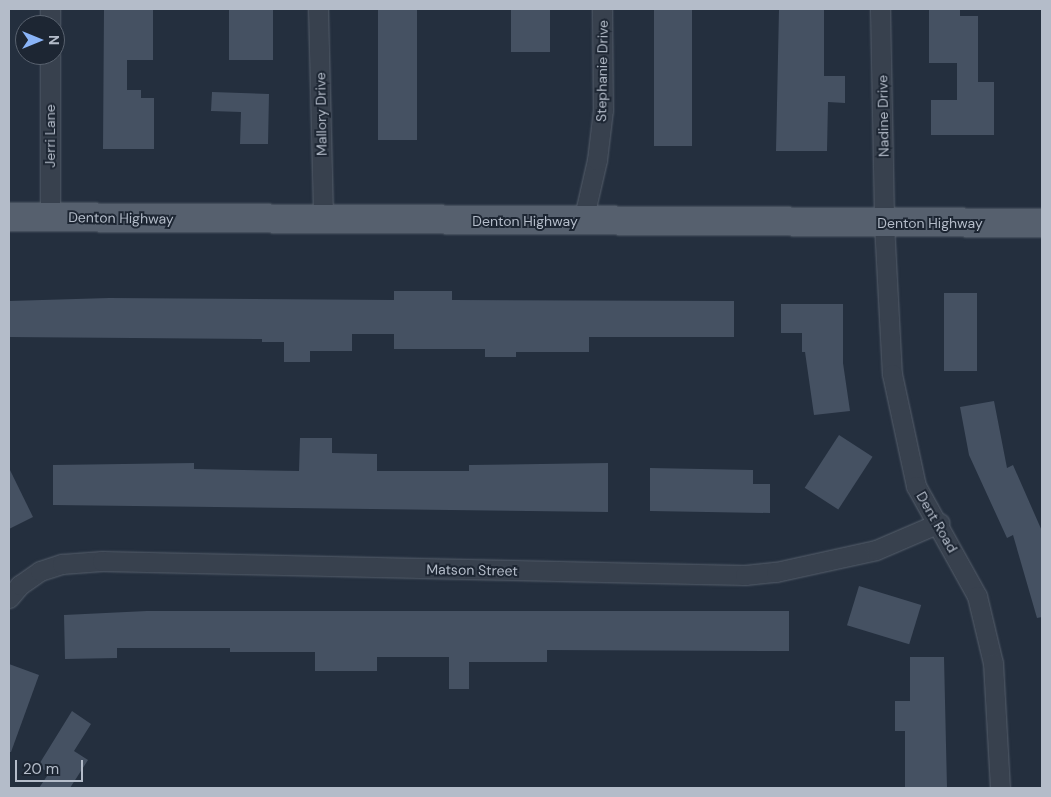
<!DOCTYPE html>
<html>
<head>
<meta charset="utf-8">
<style>
	body { margin:0 }
	#map { position:relative; width:1051px; height:797px; overflow:hidden; background:#242f3e; font-family:"DM Sans",sans-serif }
	div>[style] { position:absolute }
	.building>* { inset:0; background:#455162; transform-origin:0 0 }
	.roads { filter:drop-shadow(0 0 1px #565f6c) drop-shadow(0 0 1px #565f6c) }
	.street>* { height:19px; margin:-9.5px; padding:0 9.5px; transform-origin:9.5px; border-radius:9.5px; background:#38414e }
	.primary>* { height:28px; margin:-14px; padding:0 14px; transform-origin:14px; border-radius:14px; background:#56606e }
	span { translate:-50% -50%; white-space:nowrap; text-align:center; line-height:1.15; -webkit-text-stroke:4px #1d2633; paint-order:stroke }
	.street-label { font-size:14px; color:#b4bcc9 }
	.frame { position:absolute; inset:0; border:10px solid #b4bcc9; pointer-events:none }
	.north { position:absolute; left:15px; top:15px; width:50px; height:50px; box-sizing:border-box; background:#1d2633; border:1px solid #59626f; border-radius:50%; rotate:90deg; font-size:14px; font-weight:700; line-height:20px; text-align:center; color:#b4bcc9 }
	.north::after { content:''; display:block; margin:auto; width:18px; height:22px; background:#8ab4f8; clip-path:polygon(50% 0,100% 100%,50% 72%,0 100%) }
	.scale { position:absolute; left:15px; top:760px; width:68px; height:22px; box-sizing:border-box; border:2px solid #b4bcc9; border-top:0; padding-left:6px; font-size:15px; line-height:18px; white-space:nowrap; color:#b4bcc9; -webkit-text-stroke:4px #1d2633; paint-order:stroke }
</style>
</head>
<body>
<div id="map">
	<div class="building">
		<i style="clip-path:polygon(104px 9px,153px 9px,153px 60px,127px 60px,127px 90px,141px 90px,141px 98px,154px 98px,154px 149px,103px 149px)"></i>
		<i style="left:229px;top:9px;width:44px;height:51px"></i>
		<i style="left:378px;top:9px;width:39px;height:131px"></i>
		<i style="left:511px;top:9px;width:39px;height:43px"></i>
		<i style="left:654px;top:9px;width:38px;height:137px"></i>
		<i style="clip-path:polygon(779px 9px,824px 9px,824px 76px,845px 76px,845px 103px,828px 102px,827px 151px,776px 151px)"></i>
		<i style="clip-path:polygon(929px 9px,960px 9px,960px 16px,978px 16px,978px 82px,994px 82px,994px 135px,931px 135px,931px 100px,957px 100px,957px 63px,929px 63px)"></i>
		<i style="clip-path:polygon(212px 92px,269px 94px,268px 144px,240px 144px,241px 112px,211px 111px)"></i>
		<i style="clip-path:polygon(394px 291px,452px 291px,452px 300px,734px 301px,734px 337px,589px 337px,589px 352px,516px 352px,516px 357px,485px 357px,485px 349px,394px 349px,394px 334px,352px 334px,352px 351px,310px 351px,310px 362px,284px 362px,284px 342px,262px 342px,262px 339px,9px 337px,9px 301px,109px 298px,394px 300px)"></i>
		<i style="left:944px;top:293px;width:33px;height:78px"></i>
		<i style="clip-path:polygon(781px 304px,843px 304px,843px 363px,850px 411px,814px 415px,805px 352px,802px 352px,802px 333px,781px 333px)"></i>
		<i style="clip-path:polygon(994px 401px,1007px 468px,1013px 465px,1042px 531px,1042px 617px,1037px 618px,1013px 535px,1007px 538px,969px 455px,960px 407px)"></i>
		<i style="left:839px;top:435px;width:40px;height:63px;rotate:33deg"></i>
		<i style="clip-path:polygon(300px 438px,332px 438px,332px 453px,377px 454px,377px 471px,469px 471px,469px 465px,608px 463px,608px 512px,53px 505px,53px 465px,194px 463px,194px 469px,299px 471px)"></i>
		<i style="clip-path:polygon(9px 468px,33px 517px,9px 529px)"></i>
		<i style="clip-path:polygon(650px 468px,753px 470px,753px 484px,770px 484px,770px 513px,650px 511px)"></i>
		<i style="left:859px;top:586px;width:65px;height:41px;rotate:17deg"></i>
		<i style="clip-path:polygon(147px 611px,789px 611px,789px 651px,547px 650px,547px 662px,469px 662px,469px 689px,449px 689px,449px 657px,377px 657px,377px 671px,315px 671px,315px 652px,230px 652px,230px 648px,117px 648px,117px 658px,65px 659px,64px 615px)"></i>
		<i style="clip-path:polygon(910px 657px,944px 657px,947px 788px,905px 788px,905px 731px,895px 731px,895px 701px,910px 701px)"></i>
		<i style="clip-path:polygon(9px 664px,39px 675px,11px 752px,9px 752px)"></i>
		<i style="clip-path:polygon(72px 711px,91px 724px,74px 751px,88px 760px,70px 788px,39px 788px,49px 773px,38px 766px)"></i>
	</div>
	<div class="roads">
		<div class="street">
			<i style="left:50px;top:9px;width:16px;rotate:90deg"></i>
			<i style="left:318px;top:9px;width:211px;rotate:88.6deg"></i>
			<i style="left:880px;top:9px;width:214px;rotate:88.9deg"></i>
			<i style="left:884px;top:223px;width:151px;rotate:87deg"></i>
			<i style="left:892px;top:374px;width:115px;rotate:77.9deg"></i>
			<i style="left:916px;top:486px;width:126px;rotate:61deg"></i>
			<i style="left:977px;top:596px;width:69px;rotate:76.6deg"></i>
			<i style="left:993px;top:663px;width:125px;rotate:86.8deg"></i>
			<i style="left:50px;top:55px;width:162px;rotate:90deg"></i>
			<i style="left:583px;top:221px;width:63px;rotate:-77.1deg"></i>
			<i style="left:597px;top:160px;width:50px;rotate:-83.2deg"></i>
			<i style="left:603px;top:110px;width:101px;rotate:-90.6deg"></i>
			<i style="left:9px;top:598px;width:17px;rotate:-50deg"></i>
			<i style="left:20px;top:585px;width:24px;rotate:-35deg"></i>
			<i style="left:40px;top:571px;width:23px;rotate:-18deg"></i>
			<i style="left:62px;top:564px;width:40px;rotate:-4.3deg"></i>
			<i style="left:102px;top:561px;width:643px;rotate:1.25deg"></i>
			<i style="left:745px;top:575px;width:31px;rotate:-6deg"></i>
			<i style="left:776px;top:572px;width:102px;rotate:-12.4deg"></i>
			<i style="left:876px;top:550px;width:69px;rotate:-23.2deg"></i>
		</div>
		<div class="primary">
			<i style="left:9px;top:217px;width:1033px;rotate:0.33deg"></i>
		</div>
	</div>
	<div class="street-label">
		<span style="left:602px;top:71px;rotate:-89deg">Stephanie Drive</span>
		<span style="left:321px;top:114px;rotate:-91deg">Mallory Drive</span>
		<span style="left:883px;top:116px;rotate:-91deg">Nadine Drive</span>
		<span style="left:50px;top:136px;rotate:-90deg">Jerri Lane</span>
		<span style="left:121px;top:218px;rotate:1deg">Denton Highway</span>
		<span style="left:525px;top:221px">Denton Highway</span>
		<span style="left:930px;top:223px">Denton Highway</span>
		<span style="left:937px;top:522px;rotate:60deg">Dent Road</span>
		<span style="left:472px;top:570px;rotate:1deg">Matson Street</span>
	</div>
	<div class="frame"></div>
	<div class="north">N</div>
	<div class="scale">20 m</div>
</div>
</body>
</html>
